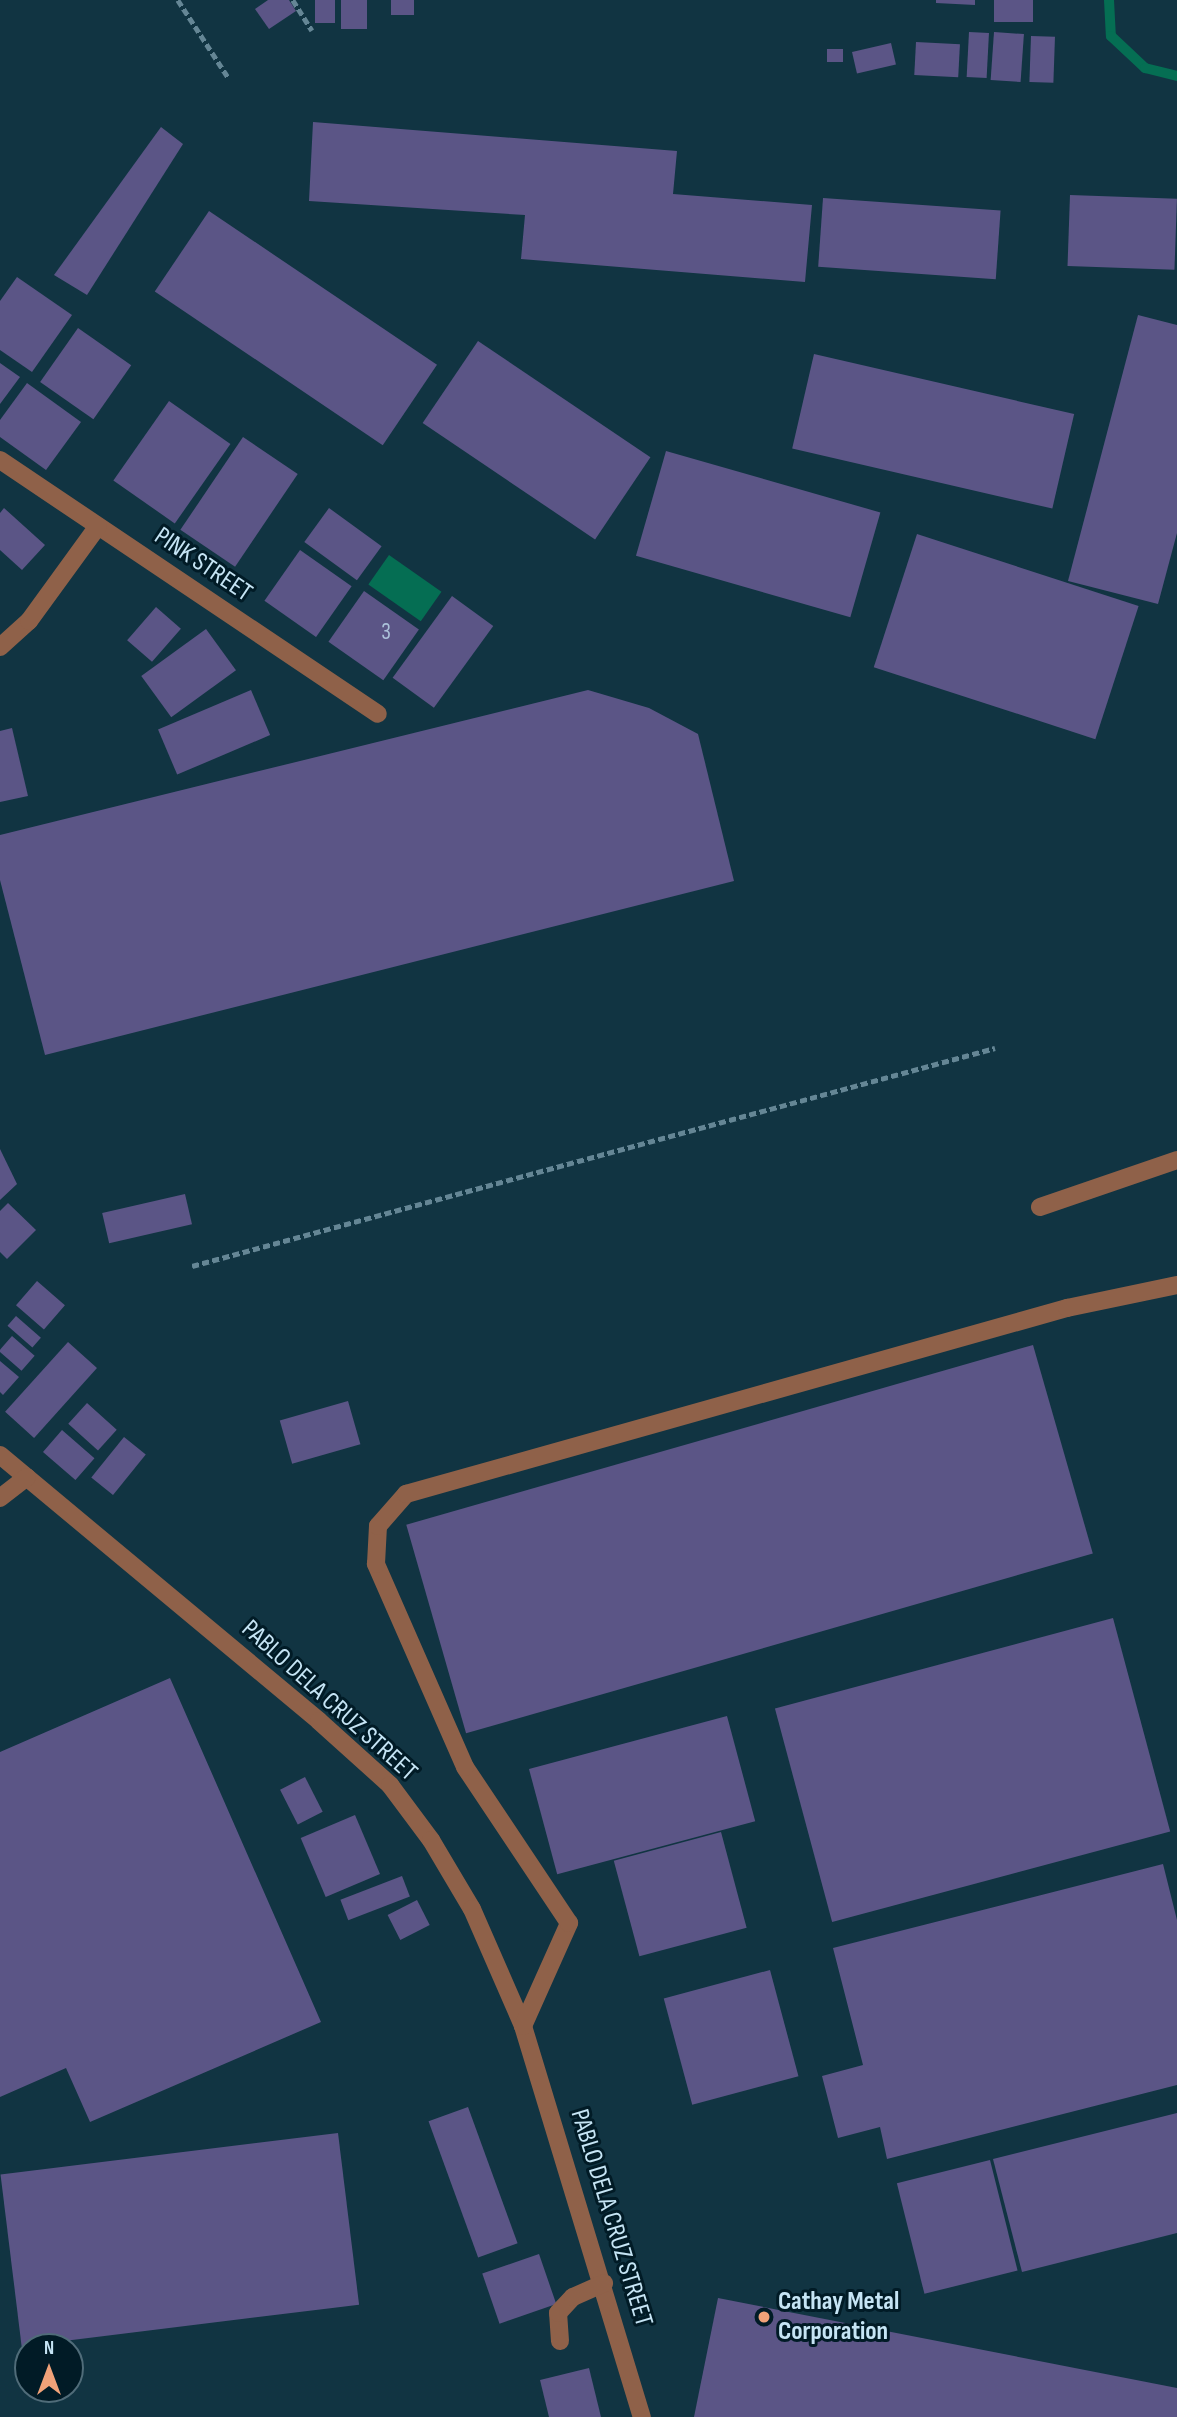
<!DOCTYPE html>
<html>
<head>
<meta charset="utf-8">
<style>
	body { margin:0 }
	#map { position:relative; width:1177px; height:2417px; overflow:hidden; background:#113442; font-family:"Sofia Sans Condensed",sans-serif }
	div>[style] { position:absolute }
	.water>* { inset:0; background:#056e53; transform-origin:0 0 }
	.stream>* { height:10px; margin:-5px; padding:0 5px; transform-origin:5px; border-radius:5px; background:#056e53 }
	.building>* { inset:0; background:#5b5586; transform-origin:0 0 }
	.path>* { height:4.5px; margin-top:-2.25px; transform-origin:0; background:repeating-linear-gradient(90deg,#658695 0 7px,transparent 0 10.5px) }
	.minor>* { height:18px; margin:-9px; padding:0 9px; transform-origin:9px; border-radius:9px; background:#8f6149 }
	.dots>* { width:19px; height:19px; translate:-50% -50%; box-sizing:border-box; border:4px solid #011b26; border-radius:50% }
	span { translate:-50% -50%; white-space:nowrap; text-align:center; line-height:1.15; -webkit-text-stroke:6px #011b26; paint-order:stroke }
	.number-label { font-size:23px; color:#abc1d9 }
	.number-label span { -webkit-text-stroke-width:0 }
	.street-label { font-size:26px; color:#c6e5f5 }
	.poi-label { font-size:26px; color:#c6e5f5; font-weight:700 }
	.left { translate:0 -50%; text-align:left }
	.north { position:absolute; left:14px; top:2333px; width:70px; height:70px; box-sizing:border-box; background:#011b26; border:2px solid #506c79; border-radius:50%; rotate:0deg; font-size:19px; font-weight:700; line-height:28px; text-align:center; color:#c6e5f5 }
	.north::after { content:''; display:block; margin:auto; width:24px; height:32px; background:#f0a279; clip-path:polygon(50% 0,100% 100%,50% 72%,0 100%) }
</style>
</head>
<body>
<div id="map">
	<div class="water">
		<i style="left:389px;top:555px;width:64px;height:36px;rotate:35deg"></i>
	</div>
	<div class="stream">
		<i style="left:1109px;top:0;width:36px;rotate:87deg"></i>
		<i style="left:1111px;top:36px;width:47px;rotate:43.3deg"></i>
		<i style="left:1145px;top:68px;width:33px;rotate:14deg"></i>
	</div>
	<div class="building">
		<i style="clip-path:polygon(268px 0,289px 0,296px 11px,269px 29px,255px 9px)"></i>
		<i style="left:315px;top:0;width:20px;height:23px"></i>
		<i style="left:341px;top:0;width:26px;height:29px"></i>
		<i style="left:391px;top:0;width:23px;height:15px"></i>
		<i style="clip-path:polygon(936px 0,975px 0,975px 5px,936px 3px)"></i>
		<i style="left:994px;top:0;width:39px;height:22px"></i>
		<i style="left:969px;top:32px;width:20px;height:45px;rotate:3deg"></i>
		<i style="left:994px;top:32px;width:30px;height:48px;rotate:4deg"></i>
		<i style="left:1031px;top:36px;width:24px;height:46px;rotate:2deg"></i>
		<i style="left:916px;top:42px;width:44px;height:33px;rotate:3deg"></i>
		<i style="left:891px;top:43px;width:22px;height:40px;rotate:77deg"></i>
		<i style="left:827px;top:49px;width:16px;height:13px"></i>
		<i style="clip-path:polygon(313px 122px,677px 151px,673px 194px,812px 205px,805px 282px,521px 259px,525px 215px,309px 201px)"></i>
		<i style="clip-path:polygon(161px 127px,183px 144px,87px 295px,54px 275px)"></i>
		<i style="left:1070px;top:195px;width:107px;height:71px;rotate:2deg"></i>
		<i style="left:823px;top:198px;width:178px;height:69px;rotate:4deg"></i>
		<i style="left:209px;top:211px;width:275px;height:97px;rotate:34deg"></i>
		<i style="clip-path:polygon(17px 277px,72px 315px,32px 372px,0 350px,0 301px)"></i>
		<i style="clip-path:polygon(1138px 315px,1177px 325px,1177px 533px,1158px 604px,1068px 581px)"></i>
		<i style="left:78px;top:328px;width:65px;height:66px;rotate:35deg"></i>
		<i style="left:478px;top:341px;width:208px;height:99px;rotate:34deg"></i>
		<i style="left:814px;top:354px;width:267px;height:97px;rotate:13deg"></i>
		<i style="clip-path:polygon(0 363px,20px 377px,0 404px)"></i>
		<i style="clip-path:polygon(27px 383px,81px 422px,46px 470px,0 437px,0 420px)"></i>
		<i style="left:169px;top:401px;width:75px;height:97px;rotate:35deg"></i>
		<i style="left:243px;top:437px;width:66px;height:112px;rotate:34deg"></i>
		<i style="left:666px;top:451px;width:223px;height:109px;rotate:16deg"></i>
		<i style="clip-path:polygon(4px 508px,45px 545px,22px 570px,0 550px,0 513px)"></i>
		<i style="left:329px;top:508px;width:65px;height:42px;rotate:36deg"></i>
		<i style="left:917px;top:534px;width:233px;height:140px;rotate:18deg"></i>
		<i style="left:300px;top:550px;width:63px;height:62px;rotate:35deg"></i>
		<i style="left:364px;top:591px;width:67px;height:62px;rotate:35deg"></i>
		<i style="left:452px;top:596px;width:51px;height:101px;rotate:36deg"></i>
		<i style="left:156px;top:607px;width:33px;height:44px;rotate:41deg"></i>
		<i style="left:206px;top:629px;width:51px;height:80px;rotate:54deg"></i>
		<i style="left:251px;top:690px;width:49px;height:101px;rotate:67deg"></i>
		<i style="clip-path:polygon(588px 690px,649px 708px,698px 734px,734px 881px,45px 1055px,0 880px,0 835px)"></i>
		<i style="clip-path:polygon(12px 728px,28px 796px,0 802px,0 731px)"></i>
		<i style="clip-path:polygon(0 1149px,17px 1184px,0 1200px)"></i>
		<i style="left:185px;top:1194px;width:31px;height:85px;rotate:77deg"></i>
		<i style="clip-path:polygon(8px 1203px,36px 1230px,7px 1259px,0 1252px,0 1211px)"></i>
		<i style="left:37px;top:1281px;width:37px;height:32px;rotate:41deg"></i>
		<i style="left:16px;top:1316px;width:33px;height:13px;rotate:41deg"></i>
		<i style="left:12px;top:1336px;width:30px;height:20px;rotate:41deg"></i>
		<i style="left:68px;top:1342px;width:39px;height:94px;rotate:42deg"></i>
		<i style="left:1033px;top:1345px;width:217px;height:652px;rotate:74deg"></i>
		<i style="clip-path:polygon(0 1361px,19px 1377px,3px 1395px,0 1392px)"></i>
		<i style="left:348px;top:1401px;width:45px;height:71px;rotate:74deg"></i>
		<i style="left:87px;top:1403px;width:40px;height:28px;rotate:42deg"></i>
		<i style="left:62px;top:1430px;width:43px;height:29px;rotate:41deg"></i>
		<i style="left:124px;top:1437px;width:28px;height:52px;rotate:39deg"></i>
		<i style="left:1113px;top:1618px;width:221px;height:350px;rotate:75deg"></i>
		<i style="clip-path:polygon(170px 1678px,321px 2022px,90px 2122px,66px 2068px,0 2097px,0 1752px)"></i>
		<i style="left:727px;top:1716px;width:109px;height:205px;rotate:75deg"></i>
		<i style="left:305px;top:1777px;width:39px;height:28px;rotate:63deg"></i>
		<i style="left:355px;top:1815px;width:64px;height:59px;rotate:67deg"></i>
		<i style="left:721px;top:1832px;width:99px;height:111px;rotate:75deg"></i>
		<i style="clip-path:polygon(1163px 1864px,1177px 1920px,1177px 2085px,887px 2159px,880px 2127px,838px 2138px,822px 2076px,863px 2065px,833px 1948px)"></i>
		<i style="left:402px;top:1876px;width:22px;height:66px;rotate:69deg"></i>
		<i style="left:417px;top:1900px;width:28px;height:33px;rotate:63deg"></i>
		<i style="left:770px;top:1970px;width:110px;height:110px;rotate:75deg"></i>
		<i style="left:468px;top:2107px;width:145px;height:42px;rotate:70deg"></i>
		<i style="clip-path:polygon(1177px 2113px,1177px 2233px,1022px 2272px,993px 2159px)"></i>
		<i style="left:338px;top:2133px;width:173px;height:340px;rotate:83deg"></i>
		<i style="left:990px;top:2160px;width:114px;height:96px;rotate:76deg"></i>
		<i style="left:539px;top:2254px;width:53px;height:60px;rotate:71deg"></i>
		<i style="clip-path:polygon(718px 2298px,1177px 2388px,1177px 2417px,694px 2417px)"></i>
		<i style="clip-path:polygon(589px 2368px,601px 2417px,549px 2417px,540px 2380px)"></i>
	</div>
	<div class="path">
		<i style="left:178px;top:0;width:92px;rotate:57deg"></i>
		<i style="left:293px;top:0;width:36px;rotate:58deg"></i>
		<i style="left:192px;top:1266px;width:832px;rotate:-15.19deg"></i>
	</div>
	<div class="minor">
		<i style="left:0;top:460px;width:455px;rotate:33.9deg"></i>
		<i style="left:0;top:647px;width:39px;rotate:-42deg"></i>
		<i style="left:29px;top:621px;width:117px;rotate:-54deg"></i>
		<i style="left:1040px;top:1207px;width:145px;rotate:-18.9deg"></i>
		<i style="left:0;top:1455px;width:415px;rotate:39.8deg"></i>
		<i style="left:319px;top:1721px;width:96px;rotate:42deg"></i>
		<i style="left:390px;top:1785px;width:69px;rotate:53.3deg"></i>
		<i style="left:431px;top:1840px;width:80px;rotate:59.3deg"></i>
		<i style="left:472px;top:1909px;width:128px;rotate:66.4deg"></i>
		<i style="left:523px;top:2026px;width:409px;rotate:73.1deg"></i>
		<i style="left:0;top:1498px;width:34px;rotate:-38deg"></i>
		<i style="left:523px;top:2026px;width:113px;rotate:-65.9deg"></i>
		<i style="left:569px;top:1923px;width:187px;rotate:-123.7deg"></i>
		<i style="left:465px;top:1767px;width:222px;rotate:-113.7deg"></i>
		<i style="left:376px;top:1564px;width:38px;rotate:-87deg"></i>
		<i style="left:378px;top:1526px;width:43px;rotate:-48.8deg"></i>
		<i style="left:406px;top:1494px;width:687px;rotate:-15.72deg"></i>
		<i style="left:1067px;top:1308px;width:112px;rotate:-11.8deg"></i>
		<i style="left:560px;top:2341px;width:28px;rotate:-94deg"></i>
		<i style="left:558px;top:2313px;width:22px;rotate:-47deg"></i>
		<i style="left:573px;top:2297px;width:34px;rotate:-24deg"></i>
	</div>
	<div class="dots">
		<i style="left:764px;top:2317px;background:#f0a279"></i>
	</div>
	<div class="number-label">
		<span style="left:386px;top:632px">3</span>
	</div>
	<div class="street-label">
		<span style="left:203px;top:565px;rotate:34deg">PINK STREET</span>
		<span style="left:329px;top:1701px;rotate:42deg">PABLO DELA CRUZ STREET</span>
		<span style="left:611px;top:2218px;rotate:73deg">PABLO DELA CRUZ STREET</span>
	</div>
	<div class="poi-label">
		<span class="left" style="left:778px;top:2317px">Cathay Metal<br>Corporation</span>
	</div>
	<div class="north">N</div>
</div>
</body>
</html>
